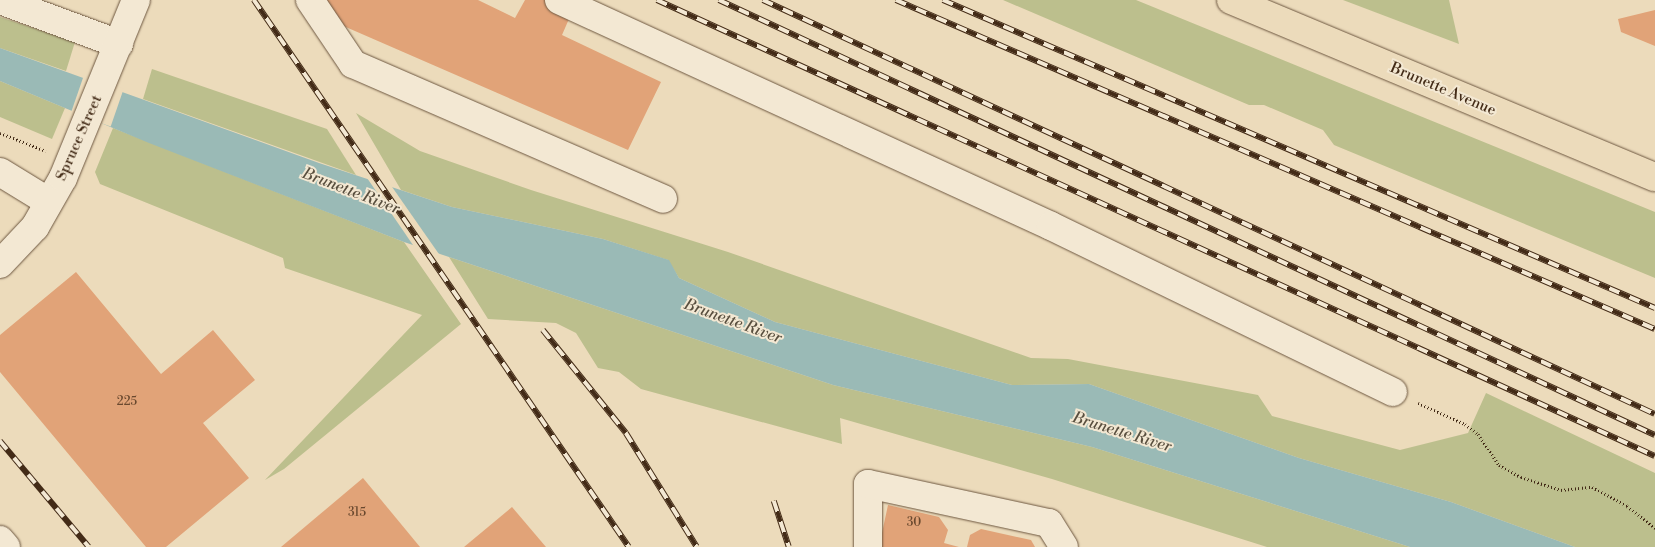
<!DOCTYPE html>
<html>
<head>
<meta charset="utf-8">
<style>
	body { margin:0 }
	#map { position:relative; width:1655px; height:547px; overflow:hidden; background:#ecdbbb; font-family:"Libre Bodoni",serif }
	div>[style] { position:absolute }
	.green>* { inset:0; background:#bcbf8d }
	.water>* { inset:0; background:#9abab6 }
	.pier>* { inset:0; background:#ecdbbb; transform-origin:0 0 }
	.building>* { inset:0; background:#e1a378 }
	.path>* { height:3px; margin-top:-1.5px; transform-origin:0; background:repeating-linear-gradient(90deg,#432b17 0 1px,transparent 0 3.5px) }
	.roads { filter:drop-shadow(0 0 1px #6d5740) drop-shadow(0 0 1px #6d5740) }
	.minor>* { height:28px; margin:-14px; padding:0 14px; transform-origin:14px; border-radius:14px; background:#f3e8d3 }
	.major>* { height:28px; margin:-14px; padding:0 14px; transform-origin:14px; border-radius:14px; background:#ecdbbb }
	.rail>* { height:5.5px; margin-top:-2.75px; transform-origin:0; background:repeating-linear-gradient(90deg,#f3e8d3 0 11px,#432b17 0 22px); box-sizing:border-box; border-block:1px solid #432b17 }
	span { translate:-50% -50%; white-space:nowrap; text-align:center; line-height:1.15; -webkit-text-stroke:4px #f3e8d3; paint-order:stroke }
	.number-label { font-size:12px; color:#6a492f }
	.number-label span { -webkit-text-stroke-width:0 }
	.street-label { font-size:15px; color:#432b17 }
	.water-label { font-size:16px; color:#594f3f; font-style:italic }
</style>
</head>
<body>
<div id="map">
	<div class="green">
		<i style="clip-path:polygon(1003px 0,1136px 0,1655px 212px,1655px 278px,1334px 145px,1323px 130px,1264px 105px,1249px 105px)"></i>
		<i style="clip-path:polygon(1343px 0,1449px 0,1459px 44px)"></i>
		<i style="clip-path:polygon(0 17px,75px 42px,66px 71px,0 48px)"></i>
		<i style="clip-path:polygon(152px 69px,327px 129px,356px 175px,143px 99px)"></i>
		<i style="clip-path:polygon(0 81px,65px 108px,52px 139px,0 117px)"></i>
		<i style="clip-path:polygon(356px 113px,420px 151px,531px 190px,728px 252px,1031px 358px,1068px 359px,1258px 395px,1272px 416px,1400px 450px,1468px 433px,1486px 393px,1655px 473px,1655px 547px,1575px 547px,1451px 502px,1299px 458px,1089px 384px,1012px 385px,775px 322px,679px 278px,668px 260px,603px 239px,452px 207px,401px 190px)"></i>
		<i style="clip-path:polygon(113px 128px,404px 242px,461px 324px,284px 469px,265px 480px,422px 315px,285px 268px,283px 258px,100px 184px,95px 172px)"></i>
		<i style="clip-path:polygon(449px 257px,833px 385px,1092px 447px,1410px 547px,1267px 547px,1052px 479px,840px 418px,842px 444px,641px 389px,619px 372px,598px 368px,576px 333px,556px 323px,488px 319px)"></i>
	</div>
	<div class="water">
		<i style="clip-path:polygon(0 48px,319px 163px,452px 207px,603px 239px,669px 260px,679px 278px,775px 322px,1012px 385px,1089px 384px,1299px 458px,1451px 502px,1575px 547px,1410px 547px,1092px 447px,833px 385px,404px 242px,149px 143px,0 81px)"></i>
	</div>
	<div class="pier">
		<i style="left:84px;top:75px;width:42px;height:40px;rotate:19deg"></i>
		<i style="clip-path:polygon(365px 175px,390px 184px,441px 257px,415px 248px)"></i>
	</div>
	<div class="building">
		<i style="clip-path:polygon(318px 0,478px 0,515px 18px,525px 0,548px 0,572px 12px,562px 35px,661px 82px,628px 150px,332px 21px)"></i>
		<i style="clip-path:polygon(1655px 10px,1655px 46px,1621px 32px,1618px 19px)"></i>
		<i style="clip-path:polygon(76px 272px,161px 374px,213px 330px,255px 380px,203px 423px,249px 478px,166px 547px,146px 547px,0 372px,0 335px)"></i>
		<i style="clip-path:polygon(363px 478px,420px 547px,281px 547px)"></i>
		<i style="clip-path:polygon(888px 505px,939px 517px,948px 530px,944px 543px,959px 547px,879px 547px)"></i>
		<i style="clip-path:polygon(512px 507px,546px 547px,464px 547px)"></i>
		<i style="clip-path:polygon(981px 529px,1031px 540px,1035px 547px,967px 547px,970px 535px)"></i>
	</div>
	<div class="path">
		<i style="left:0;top:133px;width:49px;rotate:21.4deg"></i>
		<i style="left:1418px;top:403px;width:51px;rotate:24.1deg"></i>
		<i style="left:1465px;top:424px;width:16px;rotate:38deg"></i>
		<i style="left:1478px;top:434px;width:37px;rotate:56deg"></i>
		<i style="left:1499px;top:465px;width:25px;rotate:29deg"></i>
		<i style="left:1521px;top:477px;width:42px;rotate:18deg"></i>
		<i style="left:1561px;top:490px;width:31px;rotate:-6deg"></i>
		<i style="left:1592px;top:487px;width:40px;rotate:28deg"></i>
		<i style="left:1627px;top:506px;width:36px;rotate:38deg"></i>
	</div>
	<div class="roads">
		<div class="minor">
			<i style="left:0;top:0;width:127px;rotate:20.3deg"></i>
			<i style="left:310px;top:0;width:77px;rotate:56.1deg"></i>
			<i style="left:353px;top:64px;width:338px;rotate:23.5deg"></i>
			<i style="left:559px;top:0;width:541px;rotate:24.67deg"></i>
			<i style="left:1051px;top:226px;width:380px;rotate:25.9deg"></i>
			<i style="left:0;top:172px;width:57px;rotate:31.5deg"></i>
			<i style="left:0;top:264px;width:51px;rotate:-46.6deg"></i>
			<i style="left:35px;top:227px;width:56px;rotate:-60.3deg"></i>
			<i style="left:63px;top:178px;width:192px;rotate:-67.7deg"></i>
			<i style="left:0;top:540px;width:9px;rotate:49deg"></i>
			<i style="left:868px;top:547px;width:63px;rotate:-90deg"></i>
			<i style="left:868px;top:484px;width:185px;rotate:12.2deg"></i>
			<i style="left:1049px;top:523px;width:28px;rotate:58deg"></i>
		</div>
		<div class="major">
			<i style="left:1231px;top:0;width:459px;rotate:22.7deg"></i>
		</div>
	</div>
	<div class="rail">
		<i style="left:254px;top:0;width:663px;rotate:55.57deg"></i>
		<i style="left:657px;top:0;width:1097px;rotate:24.56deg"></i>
		<i style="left:719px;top:0;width:1032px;rotate:24.93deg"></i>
		<i style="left:763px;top:0;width:983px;rotate:24.9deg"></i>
		<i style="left:896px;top:0;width:827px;rotate:23.44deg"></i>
		<i style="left:943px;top:0;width:776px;rotate:23.39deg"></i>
		<i style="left:543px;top:330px;width:132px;rotate:51.1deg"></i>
		<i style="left:626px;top:433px;width:134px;rotate:58.1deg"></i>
		<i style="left:0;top:441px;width:138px;rotate:50deg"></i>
		<i style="left:774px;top:501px;width:48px;rotate:71.9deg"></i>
	</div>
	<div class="number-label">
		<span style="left:127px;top:402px">225</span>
		<span style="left:357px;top:513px">315</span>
		<span style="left:914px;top:523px">30</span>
	</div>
	<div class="street-label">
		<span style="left:1443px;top:89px;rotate:23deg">Brunette Avenue</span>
		<span style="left:79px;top:138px;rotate:-66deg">Spruce Street</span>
	</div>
	<div class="water-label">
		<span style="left:351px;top:191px;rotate:21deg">Brunette River</span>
		<span style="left:733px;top:321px;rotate:20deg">Brunette River</span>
		<span style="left:1122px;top:432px;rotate:17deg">Brunette River</span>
	</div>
</div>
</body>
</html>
